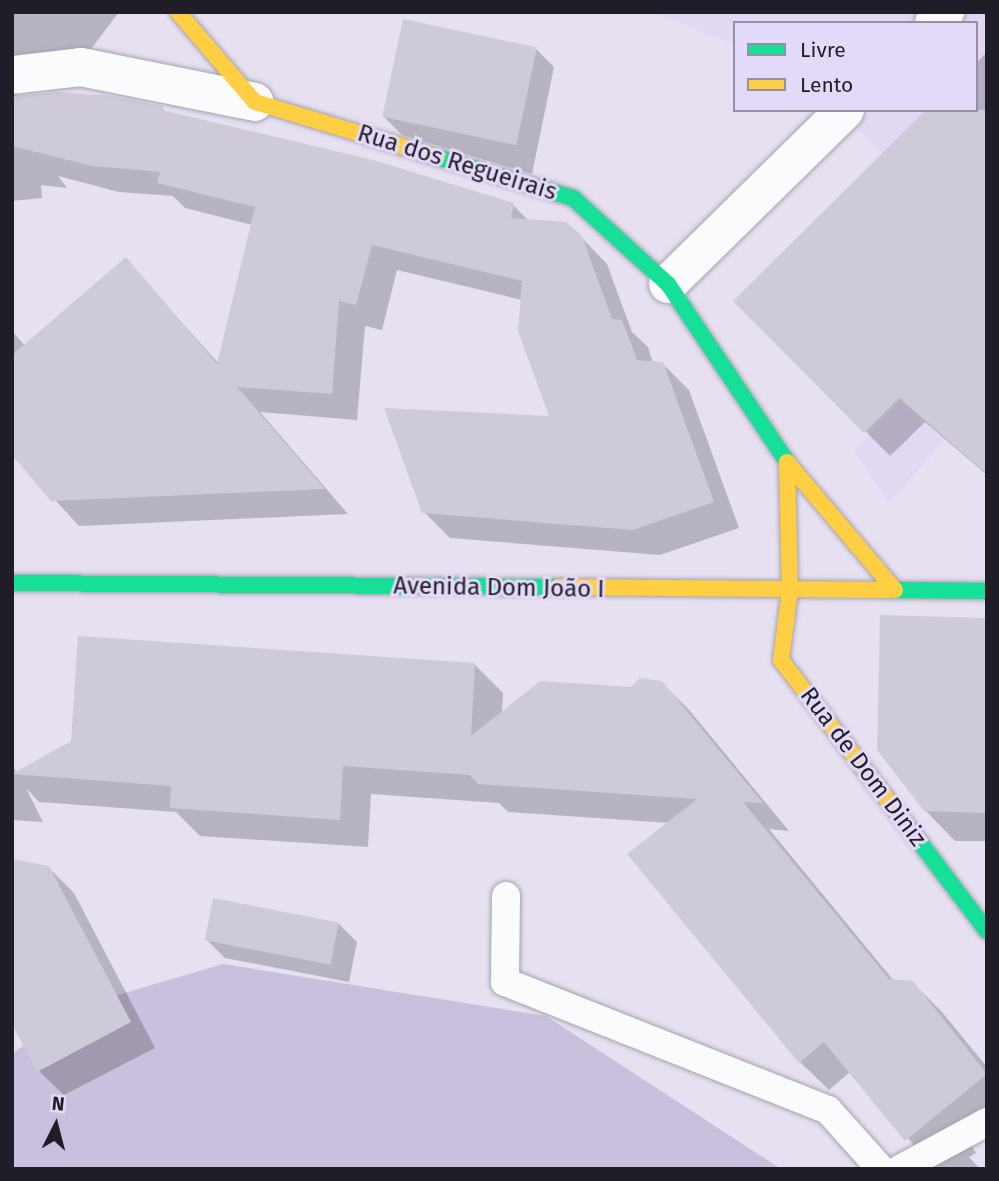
<!DOCTYPE html>
<html>
<head>
<meta charset="utf-8">
<style>
	body { margin:0 }
	#map { position:relative; width:999px; height:1181px; overflow:hidden; background:#e6e0f1; font-family:"Fira Sans",sans-serif }
	div>[style] { position:absolute }
	.built>* { inset:0; background:#e2d8f4 }
	.green>* { inset:0; background:#c9c0dd }
	.shadow>* { inset:0; background:#0003 }
	.building>* { inset:0; background:#cfcad7; transform-origin:0 0 }
	.roads { filter:drop-shadow(0 0 2px #a7a2af) drop-shadow(0 0 2px #a7a2af) }
	.lane>* { height:28px; margin:-14px; padding:0 14px; transform-origin:14px; border-radius:14px; background:#fbfafd }
	.street>* { height:38px; margin:-19px; padding:0 19px; transform-origin:19px; border-radius:19px; background:#fbfafd }
	.fast>* { height:16px; margin:-8px; padding:0 8px; transform-origin:8px; border-radius:8px; background:#16e098 }
	.slow>* { height:16px; margin:-8px; padding:0 8px; transform-origin:8px; border-radius:8px; background:#ffcf43 }
	span { translate:-50% -50%; white-space:nowrap; text-align:center; line-height:1.15; -webkit-text-stroke:6px #e3d9f8; paint-order:stroke }
	.street-label { font-size:24px; color:#211d28 }
	.frame { position:absolute; inset:0; border:14px solid #211d28; pointer-events:none }
	.legend { position:absolute; left:733px; top:21px; width:245px; height:91px; box-sizing:border-box; background:#e3d9f8; border:2px solid #958ea5; margin:0; padding:9px 12px; list-style:none; font-size:21px; color:#211d28 }
	.legend li { display:flex; align-items:center; gap:14px; height:35px }
	.legend b { width:35px; border:2px solid #958ea5 }
	.north { position:absolute; left:21px; top:1090px; width:70px; height:70px; -webkit-text-stroke:5px #e3d9f8; paint-order:stroke; rotate:6deg; font-size:19px; font-weight:700; line-height:28px; text-align:center; color:#211d28 }
	.north::after { content:''; display:block; margin:auto; width:24px; height:32px; background:#211d28; clip-path:polygon(50% 0,100% 100%,50% 72%,0 100%) }
</style>
</head>
<body>
<div id="map">
	<div class="built">
		<i style="clip-path:polygon(652px 12px,987px 12px,987px 263px,840px 110px,976px 110px,976px 23px,735px 23px,735px 45px)"></i>
		<i style="clip-path:polygon(987px 303px,987px 392px,889px 503px,854px 451px)"></i>
	</div>
	<div class="green">
		<i style="clip-path:polygon(223px 964px,546px 1016px,781px 1169px,12px 1169px,12px 1054px,77px 1007px)"></i>
	</div>
	<div class="shadow">
		<i style="clip-path:polygon(12px 12px,119px 12px,72px 74px,17px 93px,16px 98px,161px 107px,167px 113px,513px 205px,529px 221px,581px 237px,607px 264px,632px 332px,648px 347px,653px 363px,662px 363px,689px 390px,739px 528px,660px 555px,450px 538px,424px 512px,552px 418px,522px 300px,397px 270px,382px 330px,365px 326px,357px 420px,260px 412px,348px 514px,79px 526px,12px 453px,12px 331px,25px 346px,126px 260px,219px 364px,252px 225px,185px 208px,173px 196px,119px 192px,58px 176px,67px 188px,41px 185px,42px 198px,12px 201px)"></i>
		<i style="clip-path:polygon(536px 49px,554px 67px,532px 174px,402px 135px,384px 117px)"></i>
		<i style="clip-path:polygon(987px 52px,987px 475px,925px 422px,890px 456px,736px 301px,976px 110px,976px 63px)"></i>
		<i style="clip-path:polygon(987px 619px,987px 841px,955px 841px,925px 810px)"></i>
		<i style="clip-path:polygon(474px 664px,503px 693px,502px 714px,661px 682px,690px 711px,789px 831px,769px 829px,894px 981px,912px 982px,942px 1012px,987px 1067px,987px 1126px,968px 1141px,976px 1153px,969px 1157px,980px 1169px,935px 1169px,850px 1072px,829px 1090px,800px 1062px,670px 823px,508px 812px,499px 803px,371px 794px,368px 847px,200px 836px,176px 812px,39px 802px,26px 788px,43px 822px,12px 820px,12px 764px,16px 772px)"></i>
		<i style="clip-path:polygon(49px 868px,74px 893px,155px 1048px,64px 1095px,39px 1071px)"></i>
		<i style="clip-path:polygon(339px 924px,357px 942px,349px 982px,225px 958px,207px 940px)"></i>
	</div>
	<div class="building">
		<i style="left:403px;top:19px;width:137px;height:100px;rotate:12deg"></i>
		<i style="clip-path:polygon(58px 92px,112px 96px,162px 106px,162px 110px,373px 160px,514px 203px,511px 218px,566px 222px,582px 236px,612px 319px,622px 320px,637px 360px,663px 362px,714px 502px,633px 530px,422px 513px,384px 408px,549px 416px,518px 331px,522px 281px,372px 245px,356px 305px,339px 301px,332px 394px,237px 387px,325px 489px,51px 501px,12px 455px,12px 355px,126px 257px,217px 364px,255px 207px,157px 183px,160px 172px,92px 166px,12px 146px,12px 96px)"></i>
		<i style="clip-path:polygon(926px 110px,987px 110px,987px 474px,899px 398px,864px 433px,733px 301px)"></i>
		<i style="clip-path:polygon(880px 615px,987px 618px,987px 813px,924px 811px,877px 750px)"></i>
		<i style="clip-path:polygon(78px 636px,475px 663px,471px 736px,540px 681px,631px 687px,640px 678px,662px 681px,763px 803px,743px 802px,889px 979px,913px 981px,987px 1074px,905px 1141px,824px 1042px,799px 1063px,627px 854px,697px 799px,478px 784px,470px 775px,343px 766px,340px 820px,170px 808px,171px 786px,12px 774px,71px 741px)"></i>
		<i style="clip-path:polygon(12px 859px,49px 866px,131px 1022px,37px 1072px,12px 1024px)"></i>
		<i style="left:213px;top:898px;width:128px;height:43px;rotate:11deg"></i>
	</div>
	<div class="roads">
		<div class="lane">
			<i style="left:506px;top:896px;width:86px;rotate:90.7deg"></i>
			<i style="left:505px;top:982px;width:347px;rotate:21.6deg"></i>
			<i style="left:828px;top:1110px;width:79px;rotate:48.1deg"></i>
			<i style="left:900px;top:1169px;width:99px;rotate:-28.4deg"></i>
		</div>
		<div class="street">
			<i style="left:934px;top:23px;width:16px;rotate:-45deg"></i>
			<i style="left:12px;top:75px;width:69px;rotate:-6.6deg"></i>
			<i style="left:81px;top:67px;width:177px;rotate:11.4deg"></i>
			<i style="left:668px;top:284px;width:248px;rotate:-44.5deg"></i>
		</div>
		<div class="fast">
			<i style="left:437px;top:157px;width:142px;rotate:16.8deg"></i>
			<i style="left:573px;top:198px;width:128px;rotate:42.2deg"></i>
			<i style="left:668px;top:284px;width:214px;rotate:56.2deg"></i>
			<i style="left:12px;top:583px;width:546px;rotate:0.42deg"></i>
			<i style="left:889px;top:590px;width:98px;rotate:0.6deg"></i>
			<i style="left:906px;top:824px;width:134px;rotate:52.9deg"></i>
		</div>
		<div class="slow">
			<i style="left:178px;top:12px;width:118px;rotate:49.5deg"></i>
			<i style="left:255px;top:102px;width:190px;rotate:16.8deg"></i>
			<i style="left:558px;top:587px;width:331px;rotate:0.5deg"></i>
			<i style="left:895px;top:590px;width:167px;rotate:-130.2deg"></i>
			<i style="left:787px;top:462px;width:128px;rotate:88.7deg"></i>
			<i style="left:790px;top:590px;width:71px;rotate:97.3deg"></i>
			<i style="left:781px;top:660px;width:206px;rotate:52.7deg"></i>
		</div>
	</div>
	<div class="street-label">
		<span style="left:457px;top:163px;rotate:17deg">Rua dos Regueirais</span>
		<span style="left:499px;top:588px;rotate:1deg">Avenida Dom João I</span>
		<span style="left:863px;top:767px;rotate:53deg">Rua de Dom Diniz</span>
	</div>
	<div class="frame"></div>
	<ul class="legend">
	<li><b style="height:9px;background:#16e098"></b>Livre</li>
	<li><b style="height:9px;background:#ffcf43"></b>Lento</li>
	</ul>
	<div class="north">N</div>
</div>
</body>
</html>
